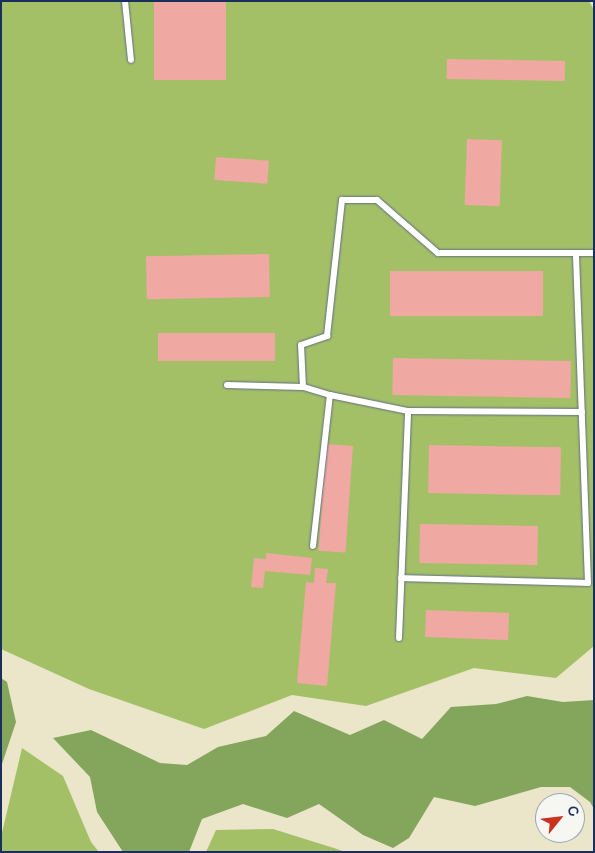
<!DOCTYPE html>
<html>
<head>
<meta charset="utf-8">
<style>
	body { margin:0 }
	#map { position:relative; width:595px; height:853px; overflow:hidden; background:#ebe6c9; font-family:"Balsamiq Sans",sans-serif }
	div>[style] { position:absolute }
	.green>* { inset:0; background:#a4c067 }
	.forest>* { inset:0; background:#83a65c }
	.building>* { inset:0; background:#f0a9a2; transform-origin:0 0 }
	.roads { filter:drop-shadow(0 0 1px #646f83) drop-shadow(0 0 1px #646f83) }
	.service>* { height:6px; margin:-3px; padding:0 3px; transform-origin:3px; border-radius:3px; background:#fff }
	span { translate:-50% -50%; white-space:nowrap; text-align:center; line-height:1.15; -webkit-text-stroke:4px #f6f6f2; paint-order:stroke }
	.frame { position:absolute; inset:0; border:2px solid #1b2f5e; pointer-events:none }
	.north { position:absolute; left:535px; top:793px; width:50px; height:50px; box-sizing:border-box; background:#f6f6f2; border:1px solid #9ea6b7; border-radius:50%; rotate:61deg; font-size:14px; font-weight:700; line-height:20px; text-align:center; color:#1b2f5e }
	.north::after { content:''; display:block; margin:auto; width:18px; height:22px; background:#c8321e; clip-path:polygon(50% 0,100% 100%,50% 72%,0 100%) }
</style>
</head>
<body>
<div id="map">
	<div class="green">
		<i style="clip-path:polygon(1px 1px,589px 1px,594px 10px,594px 646px,556px 678px,474px 668px,366px 706px,292px 695px,204px 729px,89px 689px,1px 649px)"></i>
		<i style="clip-path:polygon(22px 748px,63px 776px,91px 842px,99px 852px,1px 852px,1px 837px)"></i>
		<i style="clip-path:polygon(273px 829px,337px 849px,345px 852px,206px 852px,216px 830px)"></i>
	</div>
	<div class="forest">
		<i style="clip-path:polygon(1px 678px,7px 682px,16px 722px,1px 767px)"></i>
		<i style="clip-path:polygon(527px 696px,563px 702px,594px 700px,594px 809px,590px 802px,570px 787px,541px 787px,475px 806px,434px 797px,409px 838px,393px 848px,363px 835px,319px 804px,287px 818px,243px 804px,202px 819px,189px 852px,123px 852px,97px 812px,90px 777px,53px 738px,91px 730px,160px 763px,187px 765px,218px 747px,266px 736px,294px 711px,350px 735px,384px 720px,422px 739px,451px 707px,496px 704px)"></i>
	</div>
	<div class="building">
		<i style="left:154px;top:1px;width:72px;height:79px"></i>
		<i style="left:447px;top:59px;width:118px;height:20px;rotate:1deg"></i>
		<i style="left:467px;top:139px;width:35px;height:66px;rotate:2deg"></i>
		<i style="left:216px;top:157px;width:53px;height:23px;rotate:4deg"></i>
		<i style="left:269px;top:254px;width:43px;height:123px;rotate:89deg"></i>
		<i style="left:390px;top:271px;width:153px;height:45px"></i>
		<i style="left:158px;top:333px;width:117px;height:28px"></i>
		<i style="left:393px;top:358px;width:178px;height:37px;rotate:1deg"></i>
		<i style="left:326px;top:444px;width:27px;height:107px;rotate:4deg"></i>
		<i style="left:429px;top:445px;width:132px;height:48px;rotate:1deg"></i>
		<i style="left:420px;top:524px;width:118px;height:39px;rotate:1deg"></i>
		<i style="clip-path:polygon(266px 553px,312px 558px,310px 575px,265px 571px,263px 588px,251px 587px,254px 558px,266px 559px)"></i>
		<i style="clip-path:polygon(315px 568px,328px 569px,326px 583px,336px 583px,327px 686px,297px 683px,306px 582px,314px 583px)"></i>
		<i style="left:426px;top:610px;width:83px;height:27px;rotate:2deg"></i>
	</div>
	<div class="roads">
		<div class="service">
			<i style="left:125px;top:1px;width:59px;rotate:84.2deg"></i>
			<i style="left:227px;top:385px;width:76px;rotate:1.5deg"></i>
			<i style="left:330px;top:395px;width:80px;rotate:11.6deg"></i>
			<i style="left:408px;top:411px;width:174px;rotate:0.3deg"></i>
			<i style="left:313px;top:546px;width:152px;rotate:-83.6deg"></i>
			<i style="left:330px;top:395px;width:28px;rotate:-163deg"></i>
			<i style="left:303px;top:387px;width:42px;rotate:-92.7deg"></i>
			<i style="left:301px;top:345px;width:28px;rotate:-19deg"></i>
			<i style="left:327px;top:336px;width:137px;rotate:-83.7deg"></i>
			<i style="left:342px;top:200px;width:35px"></i>
			<i style="left:377px;top:200px;width:81px;rotate:41deg"></i>
			<i style="left:438px;top:253px;width:156px"></i>
			<i style="left:401px;top:578px;width:187px;rotate:1.5deg"></i>
			<i style="left:588px;top:583px;width:330px;rotate:-92.1deg"></i>
			<i style="left:399px;top:638px;width:227px;rotate:-87.7deg"></i>
		</div>
	</div>
	<div class="frame"></div>
	<div class="north">С</div>
</div>
</body>
</html>
